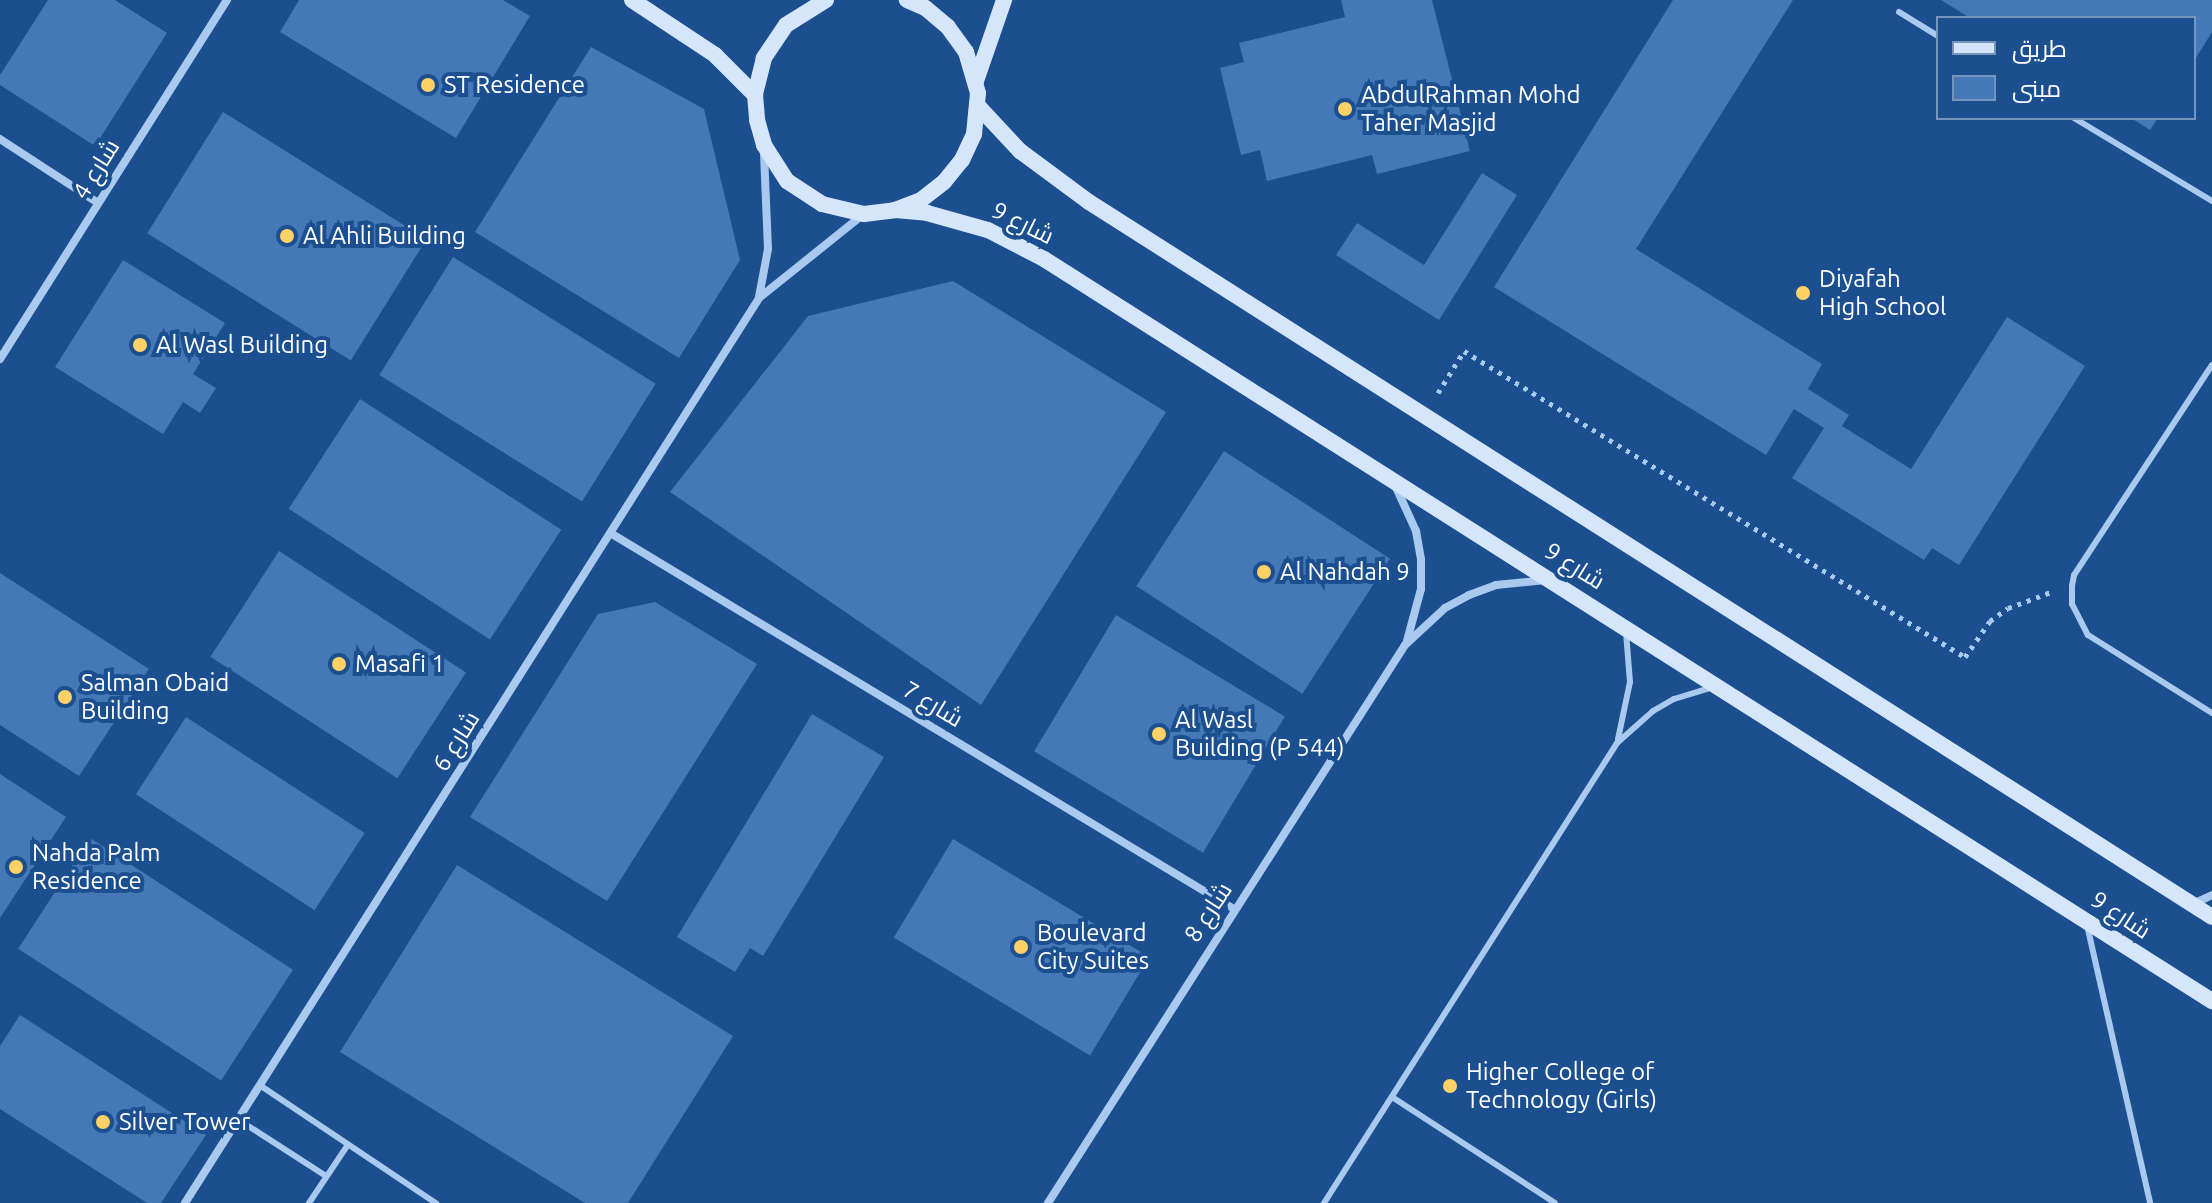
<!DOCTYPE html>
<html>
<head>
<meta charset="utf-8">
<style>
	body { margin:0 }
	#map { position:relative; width:2212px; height:1203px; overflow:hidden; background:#1b4f8f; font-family:Ubuntu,Cairo,sans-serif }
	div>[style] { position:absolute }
	.building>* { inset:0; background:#4478b7; transform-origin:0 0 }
	.path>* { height:5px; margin-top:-2.5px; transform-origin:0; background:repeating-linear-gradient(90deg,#a9c9ee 0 4px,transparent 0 10px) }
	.lane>* { height:6px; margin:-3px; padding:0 3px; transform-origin:3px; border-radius:3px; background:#a9c9ee }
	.street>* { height:8px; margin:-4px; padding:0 4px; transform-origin:4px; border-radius:4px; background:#a9c9ee }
	.secondary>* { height:16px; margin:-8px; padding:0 8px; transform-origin:8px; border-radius:8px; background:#d6e6fa }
	.dots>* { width:22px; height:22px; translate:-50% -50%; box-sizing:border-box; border:4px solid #1b4f8f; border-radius:50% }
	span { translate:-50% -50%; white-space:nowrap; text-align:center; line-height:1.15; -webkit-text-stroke:8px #1b4f8f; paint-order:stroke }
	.poi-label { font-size:24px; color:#fff }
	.left { translate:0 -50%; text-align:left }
	.street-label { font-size:24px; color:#fff }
	.legend { position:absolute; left:1936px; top:16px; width:260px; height:104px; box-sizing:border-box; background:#1b4f8f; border:2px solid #7695bc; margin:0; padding:10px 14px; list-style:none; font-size:24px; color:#fff }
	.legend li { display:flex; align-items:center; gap:16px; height:40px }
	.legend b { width:40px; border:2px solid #7695bc }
</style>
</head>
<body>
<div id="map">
	<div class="building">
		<i style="clip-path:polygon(48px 0,115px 0,167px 33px,95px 146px,0 85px,0 75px)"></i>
		<i style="clip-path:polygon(299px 0,503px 0,530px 16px,456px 138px,280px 32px)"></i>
		<i style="clip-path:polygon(1341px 0,1432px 0,1470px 151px,1377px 174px,1372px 155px,1267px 181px,1260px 150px,1241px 155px,1220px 68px,1244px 62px,1239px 43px,1345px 17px)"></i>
		<i style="clip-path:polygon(1673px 0,1793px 0,1636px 249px,1822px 364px,1808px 389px,1849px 415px,1842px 426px,1911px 469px,2007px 317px,2085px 366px,1959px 565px,1932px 548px,1924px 560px,1792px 478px,1824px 428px,1794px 409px,1766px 455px,1494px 287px)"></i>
		<i style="clip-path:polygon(1941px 0,2212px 0,2212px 32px,2194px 61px,2194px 18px,1970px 18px)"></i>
		<i style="clip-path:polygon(591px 47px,704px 109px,740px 260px,679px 358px,475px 232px)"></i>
		<i style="left:223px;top:112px;width:240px;height:143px;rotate:32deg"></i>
		<i style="clip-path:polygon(2131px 118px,2158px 118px,2150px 130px)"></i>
		<i style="clip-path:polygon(1482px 173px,1517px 195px,1439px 320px,1336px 255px,1357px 223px,1424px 265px)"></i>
		<i style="left:453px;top:257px;width:239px;height:139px;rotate:32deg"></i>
		<i style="clip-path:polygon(123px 260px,225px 323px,193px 374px,216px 388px,200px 413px,183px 402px,163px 434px,55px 367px)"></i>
		<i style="clip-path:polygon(953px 281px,1166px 412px,981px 705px,670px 492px,808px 316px)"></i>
		<i style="left:360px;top:399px;width:240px;height:131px;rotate:33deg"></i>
		<i style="left:1224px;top:451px;width:198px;height:161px;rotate:33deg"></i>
		<i style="left:279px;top:551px;width:223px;height:126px;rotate:33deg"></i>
		<i style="clip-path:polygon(0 573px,149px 669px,79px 776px,0 725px)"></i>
		<i style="clip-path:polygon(655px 602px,757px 664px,607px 901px,470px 817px,598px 614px)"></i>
		<i style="left:1116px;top:615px;width:197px;height:159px;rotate:31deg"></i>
		<i style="clip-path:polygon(812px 714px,884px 757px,763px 956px,750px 948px,735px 972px,677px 937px)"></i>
		<i style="left:186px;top:717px;width:213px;height:92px;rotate:33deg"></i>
		<i style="clip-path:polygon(0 774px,66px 817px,0 918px)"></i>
		<i style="left:90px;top:838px;width:242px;height:132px;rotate:33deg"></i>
		<i style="left:953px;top:839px;width:229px;height:115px;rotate:31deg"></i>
		<i style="clip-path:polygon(457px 865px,733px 1036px,628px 1203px,585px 1203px,340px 1052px)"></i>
		<i style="clip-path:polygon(20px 1015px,206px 1135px,161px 1203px,147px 1203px,0 1109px,0 1046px)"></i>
	</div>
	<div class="path">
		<i style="left:1438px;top:393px;width:49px;rotate:-58.2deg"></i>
		<i style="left:1464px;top:351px;width:587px;rotate:31.42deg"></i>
		<i style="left:1965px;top:657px;width:44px;rotate:-55.2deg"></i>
		<i style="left:1990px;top:621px;width:22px;rotate:-36deg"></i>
		<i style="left:2008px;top:608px;width:46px;rotate:-20.4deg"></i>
	</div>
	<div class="lane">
		<i style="left:1899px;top:12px;width:46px;rotate:31.6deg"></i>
		<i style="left:2074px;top:118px;width:161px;rotate:31deg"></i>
		<i style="left:2212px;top:365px;width:251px;rotate:123.3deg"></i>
		<i style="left:2074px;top:575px;width:11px;rotate:100deg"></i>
		<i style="left:2072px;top:586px;width:18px;rotate:90deg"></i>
		<i style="left:2072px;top:604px;width:35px;rotate:63deg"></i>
		<i style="left:2088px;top:635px;width:146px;rotate:32.2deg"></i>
		<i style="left:1618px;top:739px;width:58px;rotate:-78.1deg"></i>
		<i style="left:1630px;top:682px;width:50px;rotate:-94.6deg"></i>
		<i style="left:2087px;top:925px;width:285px;rotate:77.2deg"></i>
		<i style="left:261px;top:1086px;width:211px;rotate:33.8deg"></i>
		<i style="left:1392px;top:1097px;width:194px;rotate:33deg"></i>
		<i style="left:239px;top:1120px;width:103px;rotate:32.8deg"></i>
		<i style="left:309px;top:1203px;width:69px;rotate:-56.3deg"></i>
		<i style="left:1324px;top:1203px;width:545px;rotate:-57.5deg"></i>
		<i style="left:1617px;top:743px;width:48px;rotate:-41.6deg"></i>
		<i style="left:1653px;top:711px;width:24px;rotate:-30deg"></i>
		<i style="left:1674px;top:699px;width:39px;rotate:-17deg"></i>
	</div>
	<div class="street">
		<i style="left:0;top:139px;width:117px;rotate:33.1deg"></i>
		<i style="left:759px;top:297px;width:49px;rotate:-79.4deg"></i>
		<i style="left:768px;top:249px;width:97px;rotate:-92.4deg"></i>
		<i style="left:0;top:359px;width:425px;rotate:-57.7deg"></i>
		<i style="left:1395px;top:485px;width:51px;rotate:65.5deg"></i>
		<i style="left:1416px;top:531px;width:29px;rotate:80deg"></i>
		<i style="left:1421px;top:560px;width:29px;rotate:90deg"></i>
		<i style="left:1421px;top:589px;width:54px;rotate:105.1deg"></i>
		<i style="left:612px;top:534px;width:726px;rotate:31.09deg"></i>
		<i style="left:2193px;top:904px;width:21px;rotate:-25deg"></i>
		<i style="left:185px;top:1203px;width:1072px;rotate:-57.61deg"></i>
		<i style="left:759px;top:298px;width:134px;rotate:-38.7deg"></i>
		<i style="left:1048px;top:1203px;width:662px;rotate:-57.39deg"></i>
		<i style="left:1405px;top:645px;width:54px;rotate:-42.8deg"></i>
		<i style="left:1445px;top:608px;width:27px;rotate:-28deg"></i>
		<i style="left:1469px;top:595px;width:29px;rotate:-20deg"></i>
		<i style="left:1496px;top:585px;width:50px;rotate:-5.7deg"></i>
	</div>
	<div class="secondary">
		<i style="left:632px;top:0;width:100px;rotate:33.5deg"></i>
		<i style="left:715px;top:55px;width:57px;rotate:45deg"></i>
		<i style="left:826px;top:0;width:47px;rotate:148deg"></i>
		<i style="left:786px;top:25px;width:40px;rotate:124deg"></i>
		<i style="left:764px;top:58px;width:38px;rotate:104deg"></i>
		<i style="left:755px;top:95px;width:25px;rotate:85deg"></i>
		<i style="left:757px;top:120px;width:26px;rotate:74deg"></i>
		<i style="left:764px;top:145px;width:43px;rotate:57.4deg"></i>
		<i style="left:787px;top:181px;width:42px;rotate:33.3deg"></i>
		<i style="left:822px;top:204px;width:43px;rotate:13.4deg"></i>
		<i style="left:864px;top:214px;width:31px;rotate:-7deg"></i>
		<i style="left:895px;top:210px;width:28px;rotate:-21deg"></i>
		<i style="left:921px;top:200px;width:29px;rotate:-38deg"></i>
		<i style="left:944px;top:182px;width:28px;rotate:-51deg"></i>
		<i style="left:962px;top:160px;width:29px;rotate:-65deg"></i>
		<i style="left:974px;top:134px;width:41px;rotate:-84.4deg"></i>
		<i style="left:978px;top:93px;width:43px;rotate:-106.3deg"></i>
		<i style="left:966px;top:52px;width:31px;rotate:-126deg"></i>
		<i style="left:948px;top:27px;width:30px;rotate:-140deg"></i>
		<i style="left:925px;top:8px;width:20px;rotate:-156deg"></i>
		<i style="left:976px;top:81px;width:86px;rotate:-70.9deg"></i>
		<i style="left:978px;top:106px;width:62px;rotate:47deg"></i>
		<i style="left:1020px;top:151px;width:86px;rotate:36.5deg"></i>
		<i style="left:1089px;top:202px;width:1331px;rotate:32.48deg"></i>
		<i style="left:895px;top:210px;width:32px;rotate:5deg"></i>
		<i style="left:927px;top:213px;width:63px;rotate:15.6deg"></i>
		<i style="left:988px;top:230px;width:63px;rotate:27.4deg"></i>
		<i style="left:1044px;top:259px;width:1384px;rotate:32.43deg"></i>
	</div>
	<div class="dots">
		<i style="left:428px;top:85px;background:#ffd166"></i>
		<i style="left:1345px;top:109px;background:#ffd166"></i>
		<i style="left:287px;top:236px;background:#ffd166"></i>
		<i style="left:1803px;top:293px;background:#ffd166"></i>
		<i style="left:140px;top:345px;background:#ffd166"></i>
		<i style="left:1264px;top:572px;background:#ffd166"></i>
		<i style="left:339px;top:664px;background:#ffd166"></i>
		<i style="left:65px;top:697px;background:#ffd166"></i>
		<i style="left:1159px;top:734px;background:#ffd166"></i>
		<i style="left:16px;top:867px;background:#ffd166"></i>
		<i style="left:1021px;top:947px;background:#ffd166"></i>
		<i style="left:1450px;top:1086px;background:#ffd166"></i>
		<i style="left:103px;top:1122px;background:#ffd166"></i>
	</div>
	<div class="poi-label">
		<span class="left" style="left:444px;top:85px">ST Residence</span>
		<span class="left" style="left:1361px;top:109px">AbdulRahman Mohd<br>Taher Masjid</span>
		<span class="left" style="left:303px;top:236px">Al Ahli Building</span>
		<span class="left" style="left:1819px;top:293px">Diyafah<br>High School</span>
		<span class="left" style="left:156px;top:345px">Al Wasl Building</span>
		<span class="left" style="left:1280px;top:572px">Al Nahdah 9</span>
		<span class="left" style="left:355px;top:664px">Masafi 1</span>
		<span class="left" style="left:81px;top:697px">Salman Obaid<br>Building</span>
		<span class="left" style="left:1175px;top:734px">Al Wasl<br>Building (P 544)</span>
		<span class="left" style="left:32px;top:867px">Nahda Palm<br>Residence</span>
		<span class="left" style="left:1037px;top:947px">Boulevard<br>City Suites</span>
		<span class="left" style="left:1466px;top:1086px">Higher College of<br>Technology (Girls)</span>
		<span class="left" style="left:119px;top:1122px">Silver Tower</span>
	</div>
	<div class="street-label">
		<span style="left:96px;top:169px;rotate:-58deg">شارع 4</span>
		<span style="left:1023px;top:223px;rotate:26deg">شارع 9</span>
		<span style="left:1575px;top:566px;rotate:32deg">شارع 9</span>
		<span style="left:933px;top:704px;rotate:31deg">شارع 7</span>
		<span style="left:456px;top:741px;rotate:-58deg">شارع 6</span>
		<span style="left:1208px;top:912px;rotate:-57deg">شارع 8</span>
		<span style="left:2121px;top:915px;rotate:33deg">شارع 9</span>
	</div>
	<ul class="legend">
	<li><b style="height:10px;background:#d6e6fa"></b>طريق</li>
	<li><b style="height:22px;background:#4478b7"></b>مبنى</li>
	</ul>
</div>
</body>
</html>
